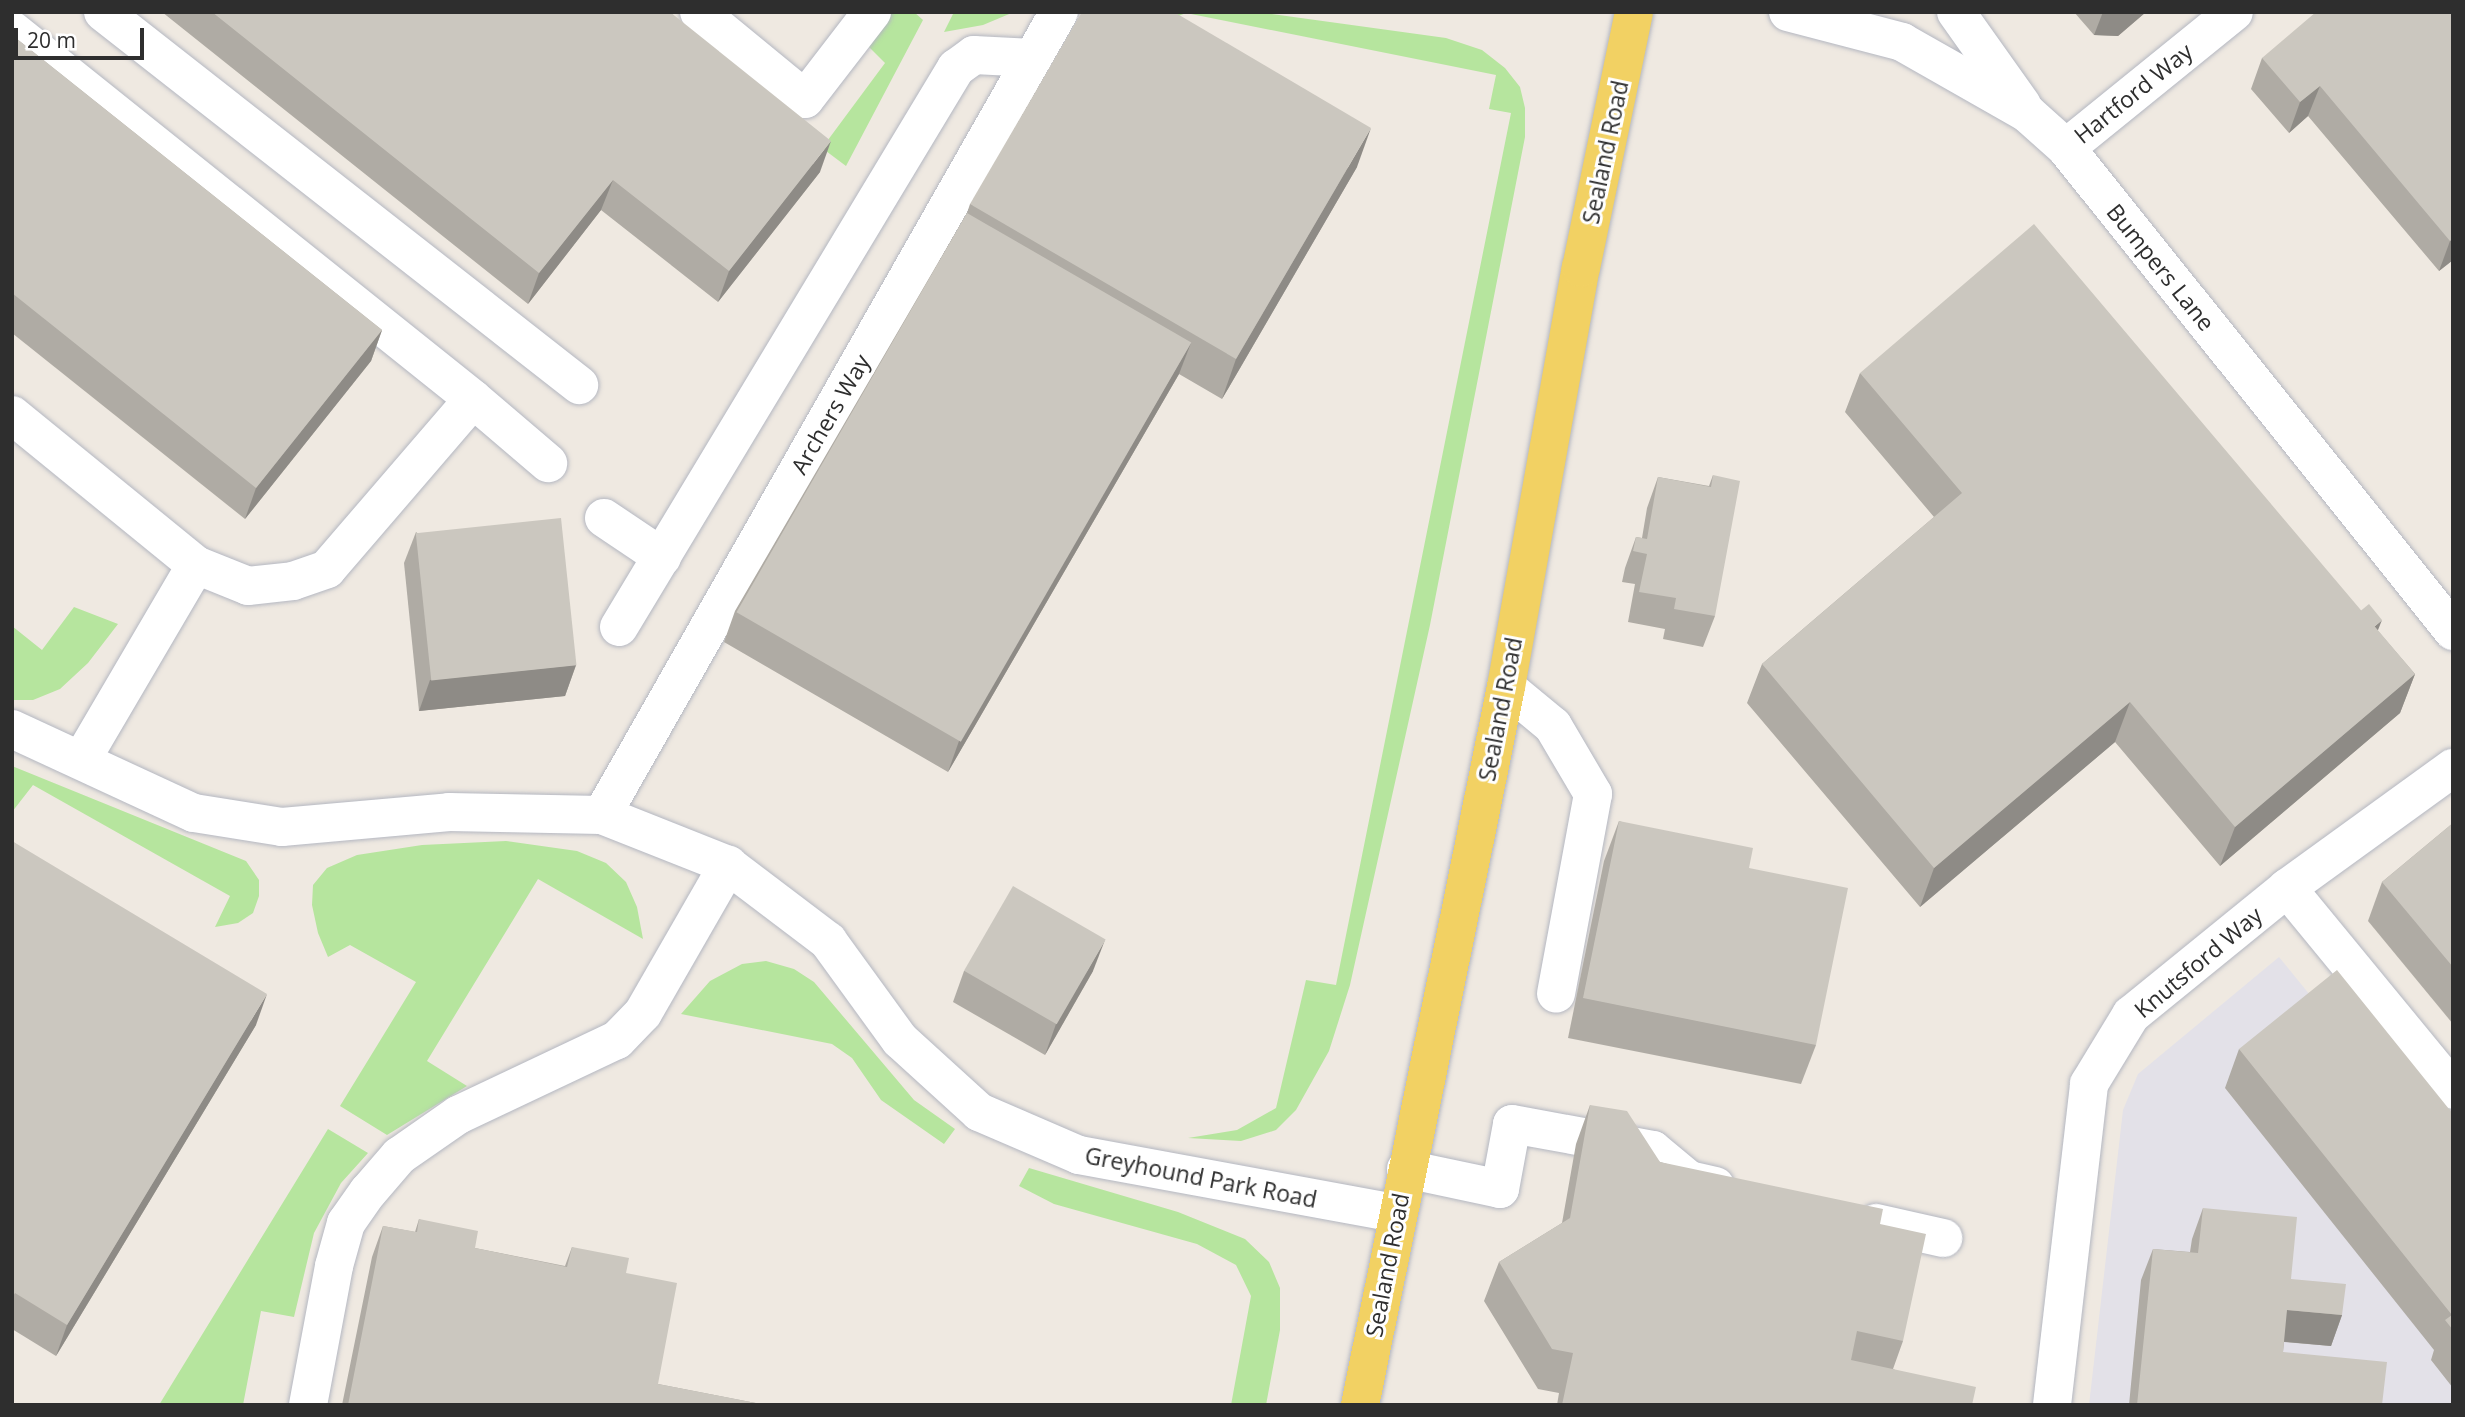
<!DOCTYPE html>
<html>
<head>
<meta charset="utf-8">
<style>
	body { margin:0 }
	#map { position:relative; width:2465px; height:1417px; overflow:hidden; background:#efe9e1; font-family:"Open Sans",sans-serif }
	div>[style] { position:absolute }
	.industrial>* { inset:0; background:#e3e1e8 }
	.green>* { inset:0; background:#b6e59e }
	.roads { filter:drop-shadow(0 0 2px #b4b7c1) drop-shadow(0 0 2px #b4b7c1) }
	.minor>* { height:38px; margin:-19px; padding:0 19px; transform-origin:19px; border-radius:19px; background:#fff }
	.major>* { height:38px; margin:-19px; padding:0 19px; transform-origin:19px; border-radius:19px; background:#f2d163 }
	.wall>* { inset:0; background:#afaba4 }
	.shaded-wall>* { inset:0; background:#8e8b86 }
	.building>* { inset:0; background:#cbc7bf; transform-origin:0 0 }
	span { translate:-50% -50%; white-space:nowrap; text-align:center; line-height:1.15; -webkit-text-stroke:6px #fff; paint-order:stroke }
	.street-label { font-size:23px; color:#2e2e2e }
	.frame { position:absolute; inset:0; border:14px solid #2e2e2e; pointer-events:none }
	.scale { position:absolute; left:14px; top:28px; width:130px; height:32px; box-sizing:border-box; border:4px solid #2e2e2e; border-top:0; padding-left:9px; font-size:21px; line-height:24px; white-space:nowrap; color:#2e2e2e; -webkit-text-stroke:5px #fff; paint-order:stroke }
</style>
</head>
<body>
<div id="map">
	<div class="industrial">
		<i style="clip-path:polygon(2279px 957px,2453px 1171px,2453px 1405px,2089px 1405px,2123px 1110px,2138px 1074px)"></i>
	</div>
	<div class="green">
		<i style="clip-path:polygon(884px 12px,914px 12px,923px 20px,846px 166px,822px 148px,885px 63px,863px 41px)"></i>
		<i style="clip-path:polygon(954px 12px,1014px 12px,983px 25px,944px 32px)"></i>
		<i style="clip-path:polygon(1092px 12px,1258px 12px,1446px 38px,1482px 50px,1505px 68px,1520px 87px,1525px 108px,1525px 137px,1430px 625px,1350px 985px,1329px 1051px,1296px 1110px,1276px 1130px,1241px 1141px,1188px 1138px,1237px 1130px,1276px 1108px,1306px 980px,1336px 985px,1511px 113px,1489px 109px,1496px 75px,1186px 13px,1130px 35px)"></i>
		<i style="clip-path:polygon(74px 607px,118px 624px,88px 663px,60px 689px,33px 700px,12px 700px,12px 626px,42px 650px)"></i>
		<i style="clip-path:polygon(12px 766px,246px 861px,259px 880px,259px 896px,253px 913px,238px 923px,215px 927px,230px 896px,33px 785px,12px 812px)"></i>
		<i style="clip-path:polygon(506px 841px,577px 851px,606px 863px,626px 882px,637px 907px,643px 939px,538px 879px,427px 1061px,467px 1086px,387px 1135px,340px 1106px,416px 982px,350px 945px,328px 957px,318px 933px,312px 905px,313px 885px,327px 868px,357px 855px,422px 845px)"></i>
		<i style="clip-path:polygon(766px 961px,794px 969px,814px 982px,914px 1100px,955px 1129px,944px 1144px,881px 1100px,852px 1058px,832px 1044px,681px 1014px,710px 981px,742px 964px)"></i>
		<i style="clip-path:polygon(328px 1129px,368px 1153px,341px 1183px,314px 1233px,294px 1317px,261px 1311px,243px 1405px,159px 1405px)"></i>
		<i style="clip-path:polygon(1029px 1168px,1178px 1212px,1245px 1239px,1269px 1262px,1280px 1288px,1280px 1330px,1266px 1405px,1231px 1405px,1251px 1296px,1236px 1265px,1197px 1244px,1054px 1204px,1019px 1186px)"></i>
	</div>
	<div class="roads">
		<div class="minor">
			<i style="left:103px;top:12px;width:605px;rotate:38.08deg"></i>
			<i style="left:699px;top:12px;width:137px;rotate:39.4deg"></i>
			<i style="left:805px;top:99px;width:110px;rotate:-52.4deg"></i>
			<i style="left:1788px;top:12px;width:118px;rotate:14.7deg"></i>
			<i style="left:1902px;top:42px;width:144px;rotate:29.6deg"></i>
			<i style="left:2027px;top:113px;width:52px;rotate:41.9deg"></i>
			<i style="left:2066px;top:148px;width:619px;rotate:51.3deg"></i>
			<i style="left:1956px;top:12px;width:114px;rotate:54.6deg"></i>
			<i style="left:12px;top:30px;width:590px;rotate:38.67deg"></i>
			<i style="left:2066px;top:148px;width:216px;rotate:-39deg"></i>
			<i style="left:12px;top:415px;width:237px;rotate:39.2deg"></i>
			<i style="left:604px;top:518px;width:70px;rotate:33.9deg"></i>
			<i style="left:619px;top:627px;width:653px;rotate:-58.92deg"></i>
			<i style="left:956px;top:68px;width:22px;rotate:-36deg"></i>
			<i style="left:974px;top:55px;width:59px;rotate:2.9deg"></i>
			<i style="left:1506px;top:687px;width:61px;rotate:39.7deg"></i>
			<i style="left:1553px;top:726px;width:79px;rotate:59.5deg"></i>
			<i style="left:1593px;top:794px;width:203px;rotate:100.5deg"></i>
			<i style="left:12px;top:729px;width:200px;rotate:24.8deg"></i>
			<i style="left:194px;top:813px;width:89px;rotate:9deg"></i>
			<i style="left:282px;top:827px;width:168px;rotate:-5.1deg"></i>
			<i style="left:449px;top:812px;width:153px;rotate:1.1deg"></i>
			<i style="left:602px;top:815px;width:136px;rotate:21.6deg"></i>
			<i style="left:728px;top:865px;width:126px;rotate:37.2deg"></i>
			<i style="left:828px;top:941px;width:122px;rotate:54deg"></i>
			<i style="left:900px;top:1040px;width:107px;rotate:42.3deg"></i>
			<i style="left:979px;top:1112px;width:109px;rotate:23.3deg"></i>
			<i style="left:1079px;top:1155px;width:322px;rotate:10.4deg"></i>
			<i style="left:82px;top:759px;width:225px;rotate:-59.6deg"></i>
			<i style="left:196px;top:565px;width:56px;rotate:22deg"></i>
			<i style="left:248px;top:586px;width:45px;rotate:-6.3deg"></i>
			<i style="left:293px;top:581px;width:36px;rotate:-19deg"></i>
			<i style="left:327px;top:569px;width:224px;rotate:-49.3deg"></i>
			<i style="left:473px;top:399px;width:99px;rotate:40.5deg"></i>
			<i style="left:602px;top:815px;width:924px;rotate:-60.36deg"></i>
			<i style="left:2287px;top:888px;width:261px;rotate:50.6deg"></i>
			<i style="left:1406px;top:1169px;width:96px;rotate:12deg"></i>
			<i style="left:1500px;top:1189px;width:66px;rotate:-79.5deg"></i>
			<i style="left:1512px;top:1124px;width:143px;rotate:10.4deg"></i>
			<i style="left:1653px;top:1150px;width:47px;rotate:39.8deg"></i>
			<i style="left:1689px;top:1180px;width:27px;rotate:13deg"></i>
			<i style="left:1876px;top:1223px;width:69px;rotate:12.6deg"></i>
			<i style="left:308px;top:1405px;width:141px;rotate:-79.4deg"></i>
			<i style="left:334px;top:1266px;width:45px;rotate:-74.4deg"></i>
			<i style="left:346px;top:1223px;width:38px;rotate:-55deg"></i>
			<i style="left:368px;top:1192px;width:48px;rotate:-49.3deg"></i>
			<i style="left:399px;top:1156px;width:72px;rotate:-34.8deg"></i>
			<i style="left:458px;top:1115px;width:176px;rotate:-25.3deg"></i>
			<i style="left:617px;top:1040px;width:37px;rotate:-46deg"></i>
			<i style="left:643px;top:1013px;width:171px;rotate:-60.1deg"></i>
			<i style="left:2052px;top:1405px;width:323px;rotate:-83.4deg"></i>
			<i style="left:2089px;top:1084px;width:81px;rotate:-58.7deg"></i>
			<i style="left:2131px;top:1015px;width:201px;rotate:-39.1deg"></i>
			<i style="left:2287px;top:888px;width:205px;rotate:-35.9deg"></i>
		</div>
		<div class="major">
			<i style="left:1360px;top:1405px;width:733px;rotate:-78.51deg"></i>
			<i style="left:1506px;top:687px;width:426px;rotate:-79.9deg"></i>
			<i style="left:1581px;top:268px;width:261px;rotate:-78.3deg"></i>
		</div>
	</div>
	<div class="wall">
		<i style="clip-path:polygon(162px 12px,670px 12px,820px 172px,718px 302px,601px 210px,528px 304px)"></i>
		<i style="clip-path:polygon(2074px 12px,2146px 12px,2118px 36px,2094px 35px)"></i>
		<i style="clip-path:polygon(2453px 12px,2453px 260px,2439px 271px,2308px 116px,2289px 133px,2251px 89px,2262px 58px)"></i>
		<i style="clip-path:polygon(12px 35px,382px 330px,371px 361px,245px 519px,12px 333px)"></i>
		<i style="clip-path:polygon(1357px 167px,1222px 399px,1179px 374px,948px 772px,724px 642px,735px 611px,967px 213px,970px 204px)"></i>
		<i style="clip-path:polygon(1860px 373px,2378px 631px,2415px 674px,2400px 713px,2220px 866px,2115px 742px,1920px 907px,1747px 703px,1762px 664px,1934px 517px,1845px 412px)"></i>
		<i style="clip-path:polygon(1713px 475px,1715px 616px,1703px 647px,1663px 639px,1665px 629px,1628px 622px,1635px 584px,1622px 582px,1625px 568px,1636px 537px,1642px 538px,1647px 508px,1658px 477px,1709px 486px)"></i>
		<i style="clip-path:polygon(416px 532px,576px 665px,565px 696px,419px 711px,404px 563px)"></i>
		<i style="clip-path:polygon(1619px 821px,1749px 868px,1816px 1045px,1801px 1084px,1568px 1038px,1604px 861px)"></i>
		<i style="clip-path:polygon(2453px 823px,2453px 1024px,2368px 921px,2382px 882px)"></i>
		<i style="clip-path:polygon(12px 841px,256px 1025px,56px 1356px,12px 1329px)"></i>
		<i style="clip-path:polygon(964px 971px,1093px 971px,1045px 1055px,953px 1002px)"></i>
		<i style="clip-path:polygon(2239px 1049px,2453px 1114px,2453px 1388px,2431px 1360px,2434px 1350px,2225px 1088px)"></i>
		<i style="clip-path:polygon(1590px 1105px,1660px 1162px,1880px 1224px,1903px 1341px,1893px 1369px,1972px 1405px,1557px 1405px,1559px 1393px,1538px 1389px,1484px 1301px,1499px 1262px,1562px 1223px,1576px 1144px)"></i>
		<i style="clip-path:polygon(2203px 1208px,2291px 1279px,2342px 1315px,2331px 1346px,2284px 1342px,2283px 1352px,2382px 1405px,2129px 1405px,2141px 1280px,2153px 1249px,2190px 1252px,2192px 1239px)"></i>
		<i style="clip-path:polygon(419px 1219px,475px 1248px,565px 1266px,572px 1247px,626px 1273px,658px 1384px,766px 1405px,342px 1405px,372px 1257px,383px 1226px,415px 1232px)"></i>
	</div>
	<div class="shaded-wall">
		<i style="clip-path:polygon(2103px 12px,2146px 12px,2118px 36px,2094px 35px)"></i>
		<i style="clip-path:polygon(2320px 86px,2308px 116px,2289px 133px,2300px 102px)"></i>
		<i style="clip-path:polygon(1371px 128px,1357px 167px,1222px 399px,1236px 359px)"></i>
		<i style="clip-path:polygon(831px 141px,820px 172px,718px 302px,729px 271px)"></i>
		<i style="clip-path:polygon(613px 180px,601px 210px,528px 304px,539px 273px)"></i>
		<i style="clip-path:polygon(2453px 238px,2453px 260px,2439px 271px,2450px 241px)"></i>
		<i style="clip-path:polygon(382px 330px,371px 361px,245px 519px,256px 488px)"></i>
		<i style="clip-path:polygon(1191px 343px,1179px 374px,948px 772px,959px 741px)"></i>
		<i style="clip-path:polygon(2382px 620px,2378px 630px,2368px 632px)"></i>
		<i style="clip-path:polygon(576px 665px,565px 696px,419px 711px,430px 680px)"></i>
		<i style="clip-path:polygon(2415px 674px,2400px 713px,2220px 866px,2235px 827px)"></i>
		<i style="clip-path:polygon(2130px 702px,2115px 742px,1920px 907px,1934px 868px)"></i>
		<i style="clip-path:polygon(1105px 940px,1093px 971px,1045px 1055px,1056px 1024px)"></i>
		<i style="clip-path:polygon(267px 994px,256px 1025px,56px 1356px,67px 1325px)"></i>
		<i style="clip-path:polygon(2287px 1310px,2342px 1315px,2331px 1346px,2276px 1341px)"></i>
	</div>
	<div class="building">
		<i style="clip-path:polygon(212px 12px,670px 12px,831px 141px,729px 271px,613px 180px,539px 273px)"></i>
		<i style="clip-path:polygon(1082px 12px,1174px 12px,1371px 128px,1236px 359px,970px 204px)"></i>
		<i style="clip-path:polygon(2316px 12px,2453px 12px,2453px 238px,2450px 241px,2320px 86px,2300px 102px,2262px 58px)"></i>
		<i style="clip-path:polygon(12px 35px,382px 330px,256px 488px,12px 293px)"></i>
		<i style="left:967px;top:213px;width:259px;height:461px;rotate:30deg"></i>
		<i style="clip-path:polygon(2034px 224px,2415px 674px,2235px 827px,2130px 702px,1934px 868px,1762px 664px,1962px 493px,1860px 373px)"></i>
		<i style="clip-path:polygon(1713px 475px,1740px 481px,1715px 616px,1674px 609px,1676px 598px,1639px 592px,1647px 554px,1633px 551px,1636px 537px,1647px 539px,1658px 477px,1711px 487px)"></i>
		<i style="left:561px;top:518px;width:148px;height:146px;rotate:84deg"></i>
		<i style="left:2369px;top:604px;width:21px;height:11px;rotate:51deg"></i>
		<i style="clip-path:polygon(1619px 821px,1753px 848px,1749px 868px,1848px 888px,1816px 1045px,1583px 998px)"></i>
		<i style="clip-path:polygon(2453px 823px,2453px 967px,2382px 882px)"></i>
		<i style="clip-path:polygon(12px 841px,267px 994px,67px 1325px,15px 1293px,12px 1298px)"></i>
		<i style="left:1013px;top:886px;width:107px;height:98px;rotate:30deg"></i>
		<i style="clip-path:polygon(2337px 970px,2453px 1114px,2453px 1330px,2445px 1320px,2452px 1315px,2239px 1049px)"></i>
		<i style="clip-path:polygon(1590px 1105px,1627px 1111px,1660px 1162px,1883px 1209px,1880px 1224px,1926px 1234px,1903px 1341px,1857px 1331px,1851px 1360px,1976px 1387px,1972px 1405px,1562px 1405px,1573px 1353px,1552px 1349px,1499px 1262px,1570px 1218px)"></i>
		<i style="clip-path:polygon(2203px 1208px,2297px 1217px,2291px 1279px,2346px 1284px,2342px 1315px,2287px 1310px,2283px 1352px,2387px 1362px,2382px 1405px,2137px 1405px,2153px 1249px,2198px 1253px)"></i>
		<i style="clip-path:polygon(419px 1219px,478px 1231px,475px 1248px,567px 1267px,572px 1247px,629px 1258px,626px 1273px,677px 1283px,658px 1384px,766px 1405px,348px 1405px,383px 1226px,417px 1232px)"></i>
	</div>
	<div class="street-label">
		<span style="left:2133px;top:93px;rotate:-39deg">Hartford Way</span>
		<span style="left:1605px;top:152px;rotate:-78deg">Sealand Road</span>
		<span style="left:2161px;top:267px;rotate:51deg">Bumpers Lane</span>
		<span style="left:830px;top:414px;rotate:-60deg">Archers Way</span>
		<span style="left:1500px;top:709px;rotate:-79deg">Sealand Road</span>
		<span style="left:2198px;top:962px;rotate:-40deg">Knutsford Way</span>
		<span style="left:1201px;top:1177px;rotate:11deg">Greyhound Park Road</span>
		<span style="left:1387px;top:1265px;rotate:-79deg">Sealand Road</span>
	</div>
	<div class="frame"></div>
	<div class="scale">20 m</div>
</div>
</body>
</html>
